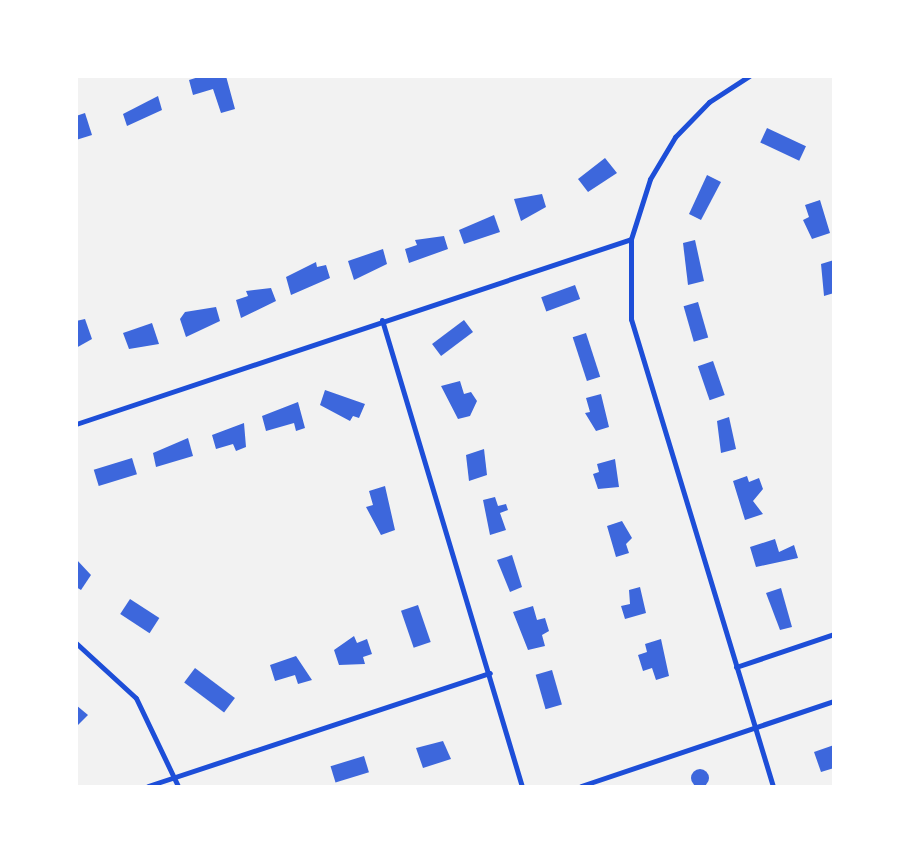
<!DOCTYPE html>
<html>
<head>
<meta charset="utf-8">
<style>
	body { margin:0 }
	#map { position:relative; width:910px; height:863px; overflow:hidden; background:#f2f2f2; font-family:Georgia,serif }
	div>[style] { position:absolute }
	.building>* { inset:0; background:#3d67dc; transform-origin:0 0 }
	.round { border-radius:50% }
	.minor>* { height:5px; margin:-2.5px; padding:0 2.5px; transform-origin:2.5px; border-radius:2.5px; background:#1d4ed8 }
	span { translate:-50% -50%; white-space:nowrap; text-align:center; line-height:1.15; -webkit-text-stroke:4.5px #fff; paint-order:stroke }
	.frame { position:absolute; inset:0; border:78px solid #fff; pointer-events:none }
</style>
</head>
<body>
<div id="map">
	<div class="building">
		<i style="clip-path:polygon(202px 76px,226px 76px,235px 109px,221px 113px,213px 89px,193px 95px,189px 80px)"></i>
		<i style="clip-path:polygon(158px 96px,162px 110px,127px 126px,123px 114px)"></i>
		<i style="clip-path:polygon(85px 113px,92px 135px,76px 140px,76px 116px)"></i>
		<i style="left:767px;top:128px;width:43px;height:16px;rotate:25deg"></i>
		<i style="clip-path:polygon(605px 158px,617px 173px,588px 192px,578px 179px)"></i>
		<i style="clip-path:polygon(707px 175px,721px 182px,701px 220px,689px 214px)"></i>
		<i style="clip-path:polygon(542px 194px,546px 207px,521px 221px,514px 199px)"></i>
		<i style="clip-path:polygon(820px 200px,830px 233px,812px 239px,803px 220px,809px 217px,805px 205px)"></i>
		<i style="clip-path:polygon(494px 215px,500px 232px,464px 244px,459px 230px)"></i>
		<i style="clip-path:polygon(444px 236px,448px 249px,409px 263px,405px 249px,417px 245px,415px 240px)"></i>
		<i style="clip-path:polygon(695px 240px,704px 281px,688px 285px,683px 243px)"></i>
		<i style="clip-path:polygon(383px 249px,387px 264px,354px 280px,348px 261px)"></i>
		<i style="clip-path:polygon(834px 260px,834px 293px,824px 296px,821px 264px)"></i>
		<i style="clip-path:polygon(316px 262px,317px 267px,326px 265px,330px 278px,291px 295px,286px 277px)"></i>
		<i style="left:575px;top:285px;width:15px;height:36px;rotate:70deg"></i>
		<i style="clip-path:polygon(271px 288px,276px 301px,241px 318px,236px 300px,248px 296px,246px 291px)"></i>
		<i style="left:698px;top:302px;width:37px;height:15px;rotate:74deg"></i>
		<i style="clip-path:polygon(216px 307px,220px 321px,186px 337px,180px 319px,185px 312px)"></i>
		<i style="clip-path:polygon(85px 319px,92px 339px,76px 348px,76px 321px)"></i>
		<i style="left:464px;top:320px;width:15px;height:40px;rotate:53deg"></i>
		<i style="clip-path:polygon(152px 323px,159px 344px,129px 349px,123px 333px)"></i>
		<i style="left:586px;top:333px;width:46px;height:14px;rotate:72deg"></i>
		<i style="left:713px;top:361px;width:36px;height:16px;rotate:71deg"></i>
		<i style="clip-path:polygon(460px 381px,464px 394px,471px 392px,477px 401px,470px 416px,458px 419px,441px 386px)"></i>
		<i style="clip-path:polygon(325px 390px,365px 404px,359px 418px,353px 416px,350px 421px,320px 405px)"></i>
		<i style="clip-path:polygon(601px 394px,609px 427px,596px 431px,585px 413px,590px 412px,586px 398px)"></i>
		<i style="clip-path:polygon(298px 402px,305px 428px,296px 431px,294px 423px,266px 431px,262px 416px)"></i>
		<i style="clip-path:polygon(729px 417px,736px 449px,721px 453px,717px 421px)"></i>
		<i style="clip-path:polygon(244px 423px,246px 447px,236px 451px,233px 444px,216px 449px,212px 435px)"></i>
		<i style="clip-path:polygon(188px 438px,193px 456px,156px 467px,153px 453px)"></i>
		<i style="clip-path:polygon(484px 449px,487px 475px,469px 481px,466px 455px)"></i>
		<i style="left:132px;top:458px;width:17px;height:40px;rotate:73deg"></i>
		<i style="clip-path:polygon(615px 459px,619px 487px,598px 489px,593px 474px,599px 472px,597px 464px)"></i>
		<i style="clip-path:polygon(747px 476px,749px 482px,759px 478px,763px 489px,753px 501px,763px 514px,745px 520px,733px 481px)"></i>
		<i style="clip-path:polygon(385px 486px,395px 530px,381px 535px,366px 507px,373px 505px,369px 491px)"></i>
		<i style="clip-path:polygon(495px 497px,498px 506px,506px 504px,508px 510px,500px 513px,506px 530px,490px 535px,483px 500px)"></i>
		<i style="clip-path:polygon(622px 521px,632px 538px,626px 544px,629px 553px,616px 557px,607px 526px)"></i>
		<i style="clip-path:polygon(775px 539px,779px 552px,794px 545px,798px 558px,756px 567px,750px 547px)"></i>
		<i style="clip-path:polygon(512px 555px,522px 587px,510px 592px,497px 560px)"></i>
		<i style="clip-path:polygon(76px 559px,91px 575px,81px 590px,76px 587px)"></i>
		<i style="clip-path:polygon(640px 587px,646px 613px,625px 619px,621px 606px,630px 604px,629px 590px)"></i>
		<i style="clip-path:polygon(781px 588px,792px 627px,780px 630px,766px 593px)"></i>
		<i style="left:130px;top:599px;width:35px;height:18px;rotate:33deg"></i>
		<i style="left:418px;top:605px;width:39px;height:18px;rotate:71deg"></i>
		<i style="clip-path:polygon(533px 606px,537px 620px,545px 618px,549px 631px,542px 635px,545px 646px,528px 650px,513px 612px)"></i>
		<i style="clip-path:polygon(354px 636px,357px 643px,367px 639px,372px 654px,363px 657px,365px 664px,339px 665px,334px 650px)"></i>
		<i style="clip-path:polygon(661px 639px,669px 676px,656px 680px,652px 668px,643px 671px,638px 655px,647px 652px,645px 644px)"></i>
		<i style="clip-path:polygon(296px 656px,312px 680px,298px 684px,295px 675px,275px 681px,270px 665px)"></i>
		<i style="left:195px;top:668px;width:50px;height:18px;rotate:37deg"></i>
		<i style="left:552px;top:670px;width:36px;height:17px;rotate:74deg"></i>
		<i style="clip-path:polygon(76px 705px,88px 715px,76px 727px)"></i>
		<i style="clip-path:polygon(443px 741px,451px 759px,423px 768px,416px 748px)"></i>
		<i style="clip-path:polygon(834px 745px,834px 768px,821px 772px,814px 752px)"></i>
		<i style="left:364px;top:756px;width:17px;height:35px;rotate:73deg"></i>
		<i class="round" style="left:691px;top:769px;width:18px;height:18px"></i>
	</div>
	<div class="minor">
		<i style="left:631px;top:239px;width:80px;rotate:90deg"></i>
		<i style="left:631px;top:319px;width:488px;rotate:73.1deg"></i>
		<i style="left:382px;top:320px;width:487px;rotate:73.3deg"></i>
		<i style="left:76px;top:424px;width:585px;rotate:-18.43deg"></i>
		<i style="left:631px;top:239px;width:63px;rotate:-72.4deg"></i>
		<i style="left:650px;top:179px;width:49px;rotate:-59.2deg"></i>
		<i style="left:675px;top:137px;width:49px;rotate:-45.8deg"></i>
		<i style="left:709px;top:102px;width:48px;rotate:-33deg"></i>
		<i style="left:76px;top:643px;width:81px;rotate:42.5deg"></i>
		<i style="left:136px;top:698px;width:98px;rotate:64.5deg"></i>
		<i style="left:736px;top:667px;width:103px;rotate:-18.6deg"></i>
		<i style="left:148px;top:786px;width:360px;rotate:-18.3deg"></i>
		<i style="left:581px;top:786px;width:267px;rotate:-18.6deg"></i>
	</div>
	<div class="frame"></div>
</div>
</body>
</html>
